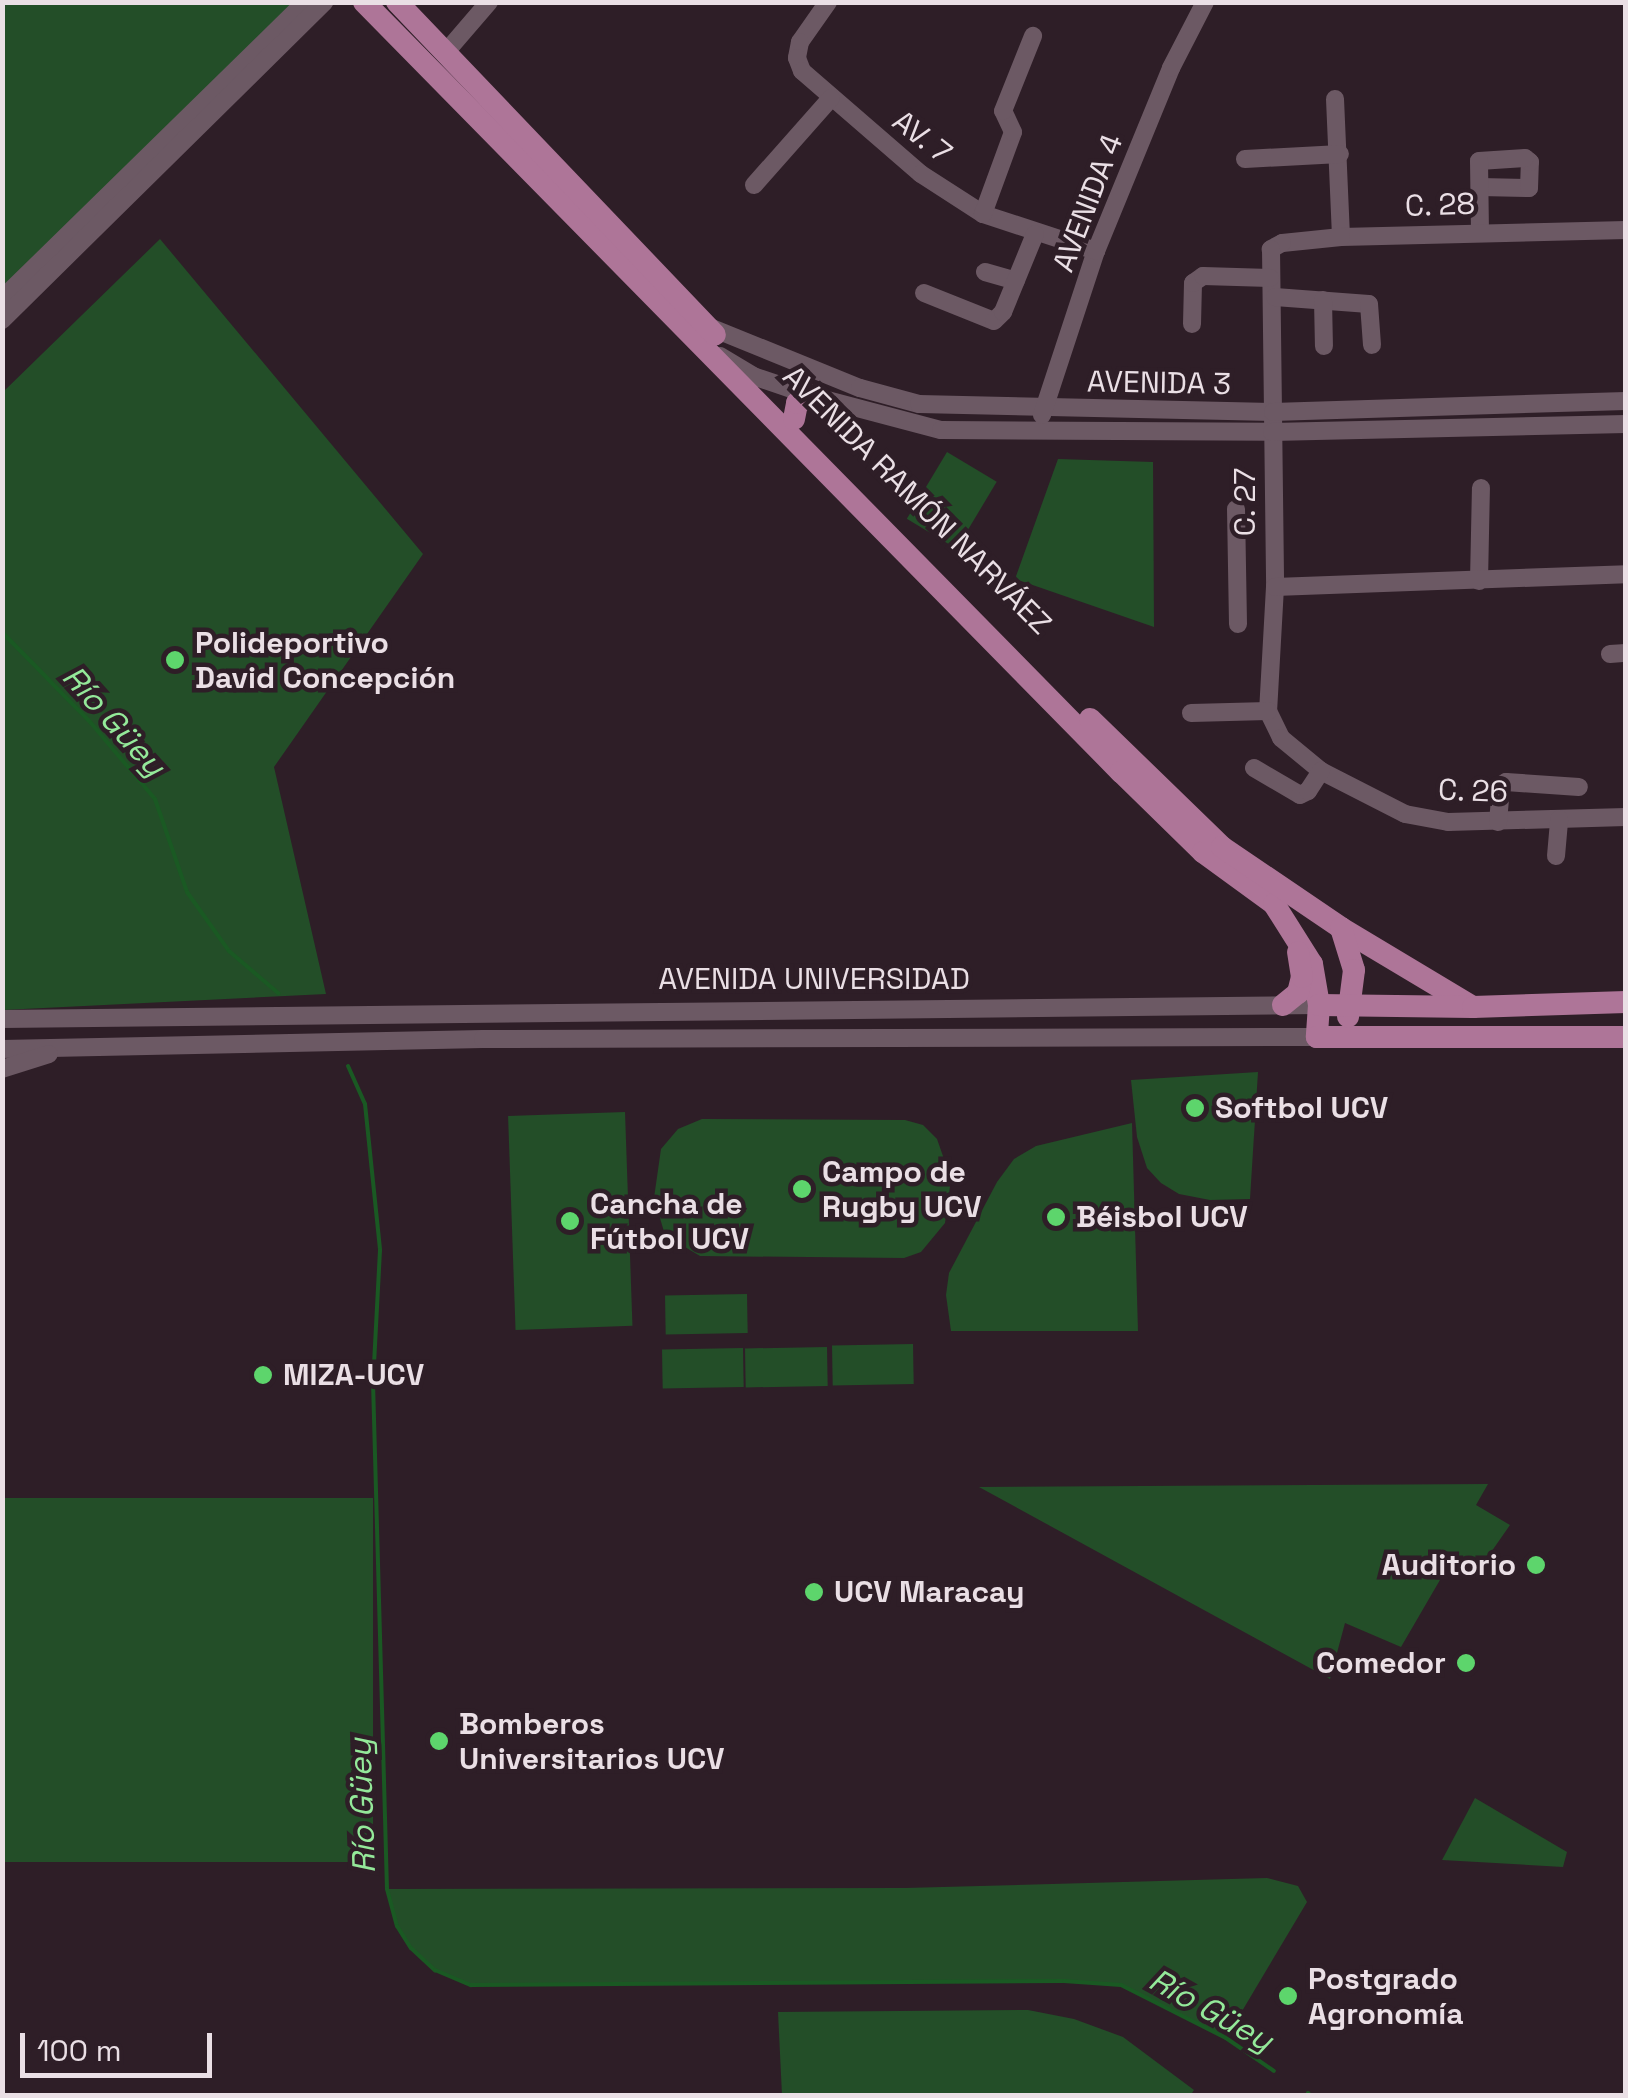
<!DOCTYPE html>
<html>
<head>
<meta charset="utf-8">
<style>
	body { margin:0 }
	#map { position:relative; width:1628px; height:2098px; overflow:hidden; background:#2e1e27; font-family:"Space Grotesk",sans-serif }
	div>[style] { position:absolute }
	.green>* { inset:0; background:#234e28; transform-origin:0 0 }
	.stream>* { height:4px; margin:-2px; padding:0 2px; transform-origin:2px; border-radius:2px; background:#1a5923 }
	.minor>* { height:18px; margin:-9px; padding:0 9px; transform-origin:9px; border-radius:9px; background:#6c5964 }
	.major>* { height:22px; margin:-11px; padding:0 11px; transform-origin:11px; border-radius:11px; background:#ae7598 }
	.dots>* { width:28px; height:28px; translate:-50% -50%; box-sizing:border-box; border:5px solid #2e1e27; border-radius:50% }
	span { translate:-50% -50%; white-space:nowrap; text-align:center; line-height:1.15; -webkit-text-stroke:9px #2e1e27; paint-order:stroke }
	.street-label { font-size:30px; color:#eadfe5 }
	.poi-label { font-size:30px; color:#eadfe5; font-weight:700 }
	.left { translate:0 -50%; text-align:left }
	.right { translate:-100% -50%; text-align:right }
	.water-label { font-size:32px; color:#94e99a; font-style:italic }
	.frame { position:absolute; inset:0; border:5px solid #eadfe5; pointer-events:none }
	.scale { position:absolute; left:20px; top:2033px; width:192px; height:45px; box-sizing:border-box; border:5px solid #eadfe5; border-top:0; padding-left:12px; font-size:30px; line-height:35px; white-space:nowrap; color:#eadfe5; -webkit-text-stroke:8px #2e1e27; paint-order:stroke }
</style>
</head>
<body>
<div id="map">
	<div class="green">
		<i style="clip-path:polygon(3px 3px,294px 3px,3px 289px)"></i>
		<i style="clip-path:polygon(160px 239px,423px 554px,274px 767px,326px 994px,3px 1010px,3px 392px)"></i>
		<i style="left:947px;top:452px;width:58px;height:78px;rotate:31deg"></i>
		<i style="clip-path:polygon(1058px 459px,1153px 462px,1154px 627px,1015px 579px)"></i>
		<i style="clip-path:polygon(1258px 1072px,1250px 1199px,1210px 1200px,1179px 1194px,1161px 1183px,1147px 1168px,1137px 1137px,1131px 1080px)"></i>
		<i style="left:625px;top:1112px;width:214px;height:117px;rotate:88deg"></i>
		<i style="clip-path:polygon(702px 1119px,905px 1120px,923px 1125px,937px 1139px,951px 1179px,945px 1223px,921px 1252px,904px 1258px,700px 1256px,665px 1235px,654px 1198px,661px 1149px,678px 1129px)"></i>
		<i style="clip-path:polygon(1132px 1123px,1138px 1331px,951px 1331px,946px 1295px,949px 1273px,997px 1182px,1014px 1159px,1036px 1146px)"></i>
		<i style="left:747px;top:1294px;width:39px;height:82px;rotate:89deg"></i>
		<i style="left:913px;top:1344px;width:40px;height:81px;rotate:89deg"></i>
		<i style="left:827px;top:1347px;width:39px;height:82px;rotate:89deg"></i>
		<i style="left:743px;top:1348px;width:39px;height:81px;rotate:89deg"></i>
		<i style="clip-path:polygon(1488px 1484px,1476px 1505px,1510px 1525px,1480px 1568px,1451px 1561px,1401px 1647px,1345px 1623px,1330px 1679px,979px 1487px)"></i>
		<i style="left:373px;top:1498px;width:364px;height:370px;rotate:90deg"></i>
		<i style="clip-path:polygon(1475px 1798px,1567px 1852px,1563px 1867px,1442px 1860px)"></i>
		<i style="clip-path:polygon(1267px 1878px,1298px 1886px,1307px 1902px,1226px 2038px,1121px 1985px,1064px 1981px,471px 1985px,435px 1970px,411px 1948px,397px 1926px,387px 1889px,905px 1888px)"></i>
		<i style="clip-path:polygon(1028px 2010px,1074px 2019px,1123px 2037px,1194px 2090px,1190px 2096px,782px 2095px,778px 2012px)"></i>
	</div>
	<div class="stream">
		<i style="left:2px;top:632px;width:127px;rotate:45.6deg"></i>
		<i style="left:91px;top:723px;width:99px;rotate:49.9deg"></i>
		<i style="left:155px;top:799px;width:98px;rotate:71deg"></i>
		<i style="left:187px;top:892px;width:72px;rotate:54.6deg"></i>
		<i style="left:229px;top:951px;width:65px;rotate:40.6deg"></i>
		<i style="left:348px;top:1066px;width:42px;rotate:65.9deg"></i>
		<i style="left:365px;top:1104px;width:147px;rotate:84.1deg"></i>
		<i style="left:380px;top:1250px;width:132px;rotate:93deg"></i>
		<i style="left:373px;top:1382px;width:507px;rotate:88.42deg"></i>
		<i style="left:387px;top:1889px;width:38px;rotate:75deg"></i>
		<i style="left:397px;top:1926px;width:26px;rotate:58deg"></i>
		<i style="left:411px;top:1948px;width:33px;rotate:43deg"></i>
		<i style="left:435px;top:1970px;width:39px;rotate:23deg"></i>
		<i style="left:471px;top:1985px;width:593px;rotate:-0.39deg"></i>
		<i style="left:1064px;top:1981px;width:57px;rotate:4deg"></i>
		<i style="left:1121px;top:1985px;width:118px;rotate:26.8deg"></i>
		<i style="left:1226px;top:2038px;width:58px;rotate:34.5deg"></i>
		<i style="left:1308px;top:2093px;width:4px;rotate:45deg"></i>
	</div>
	<div class="minor">
		<i style="left:828px;top:2px;width:49px;rotate:125deg"></i>
		<i style="left:800px;top:42px;width:16px;rotate:101deg"></i>
		<i style="left:797px;top:58px;width:14px;rotate:69deg"></i>
		<i style="left:802px;top:71px;width:157px;rotate:40.9deg"></i>
		<i style="left:921px;top:174px;width:74px;rotate:32.8deg"></i>
		<i style="left:983px;top:214px;width:119px;rotate:18.1deg"></i>
		<i style="left:446px;top:52px;width:66px;rotate:-49.3deg"></i>
		<i style="left:1335px;top:99px;width:138px;rotate:87.5deg"></i>
		<i style="left:1245px;top:159px;width:95px;rotate:-3deg"></i>
		<i style="left:754px;top:185px;width:116px;rotate:-48.5deg"></i>
		<i style="left:1480px;top:187px;width:49px;rotate:1.2deg"></i>
		<i style="left:1529px;top:188px;width:26px;rotate:-88deg"></i>
		<i style="left:1530px;top:162px;width:6px;rotate:-141deg"></i>
		<i style="left:1525px;top:158px;width:46px;rotate:176.3deg"></i>
		<i style="left:1479px;top:161px;width:70px;rotate:89.2deg"></i>
		<i style="left:983px;top:214px;width:87px;rotate:-69.9deg"></i>
		<i style="left:1013px;top:132px;width:23px;rotate:-115deg"></i>
		<i style="left:1003px;top:111px;width:81px;rotate:-68.2deg"></i>
		<i style="left:1626px;top:230px;width:285px;rotate:178.6deg"></i>
		<i style="left:1341px;top:237px;width:59px;rotate:174.2deg"></i>
		<i style="left:1282px;top:243px;width:13px;rotate:151deg"></i>
		<i style="left:1271px;top:249px;width:338px;rotate:89.3deg"></i>
		<i style="left:1275px;top:587px;width:124px;rotate:93.2deg"></i>
		<i style="left:1268px;top:711px;width:30px;rotate:64deg"></i>
		<i style="left:1281px;top:738px;width:52px;rotate:39.5deg"></i>
		<i style="left:1321px;top:771px;width:94px;rotate:27.1deg"></i>
		<i style="left:1405px;top:814px;width:44px;rotate:10.5deg"></i>
		<i style="left:1448px;top:822px;width:178px;rotate:-1.6deg"></i>
		<i style="left:985px;top:272px;width:32px;rotate:16deg"></i>
		<i style="left:924px;top:293px;width:75px;rotate:21.8deg"></i>
		<i style="left:994px;top:321px;width:13px;rotate:-45deg"></i>
		<i style="left:1003px;top:312px;width:84px;rotate:-67.7deg"></i>
		<i style="left:1275px;top:297px;width:94px;rotate:4.3deg"></i>
		<i style="left:1369px;top:304px;width:41px;rotate:85.8deg"></i>
		<i style="left:2px;top:299px;width:424px;rotate:-44.4deg"></i>
		<i style="left:1323px;top:300px;width:46px;rotate:88.8deg"></i>
		<i style="left:2px;top:320px;width:453px;rotate:-44.6deg"></i>
		<i style="left:1192px;top:324px;width:41px;rotate:-88.6deg"></i>
		<i style="left:1193px;top:283px;width:12px;rotate:-35deg"></i>
		<i style="left:1203px;top:276px;width:67px;rotate:1.7deg"></i>
		<i style="left:707px;top:326px;width:165px;rotate:22.1deg"></i>
		<i style="left:860px;top:388px;width:61px;rotate:15.2deg"></i>
		<i style="left:919px;top:404px;width:354px;rotate:1.3deg"></i>
		<i style="left:1273px;top:412px;width:353px;rotate:-1.8deg"></i>
		<i style="left:720px;top:356px;width:39px;rotate:31deg"></i>
		<i style="left:753px;top:376px;width:62px;rotate:18.7deg"></i>
		<i style="left:812px;top:396px;width:133px;rotate:14.8deg"></i>
		<i style="left:941px;top:430px;width:331px;rotate:0.3deg"></i>
		<i style="left:1272px;top:432px;width:354px;rotate:-1.3deg"></i>
		<i style="left:1042px;top:415px;width:173px;rotate:-71.8deg"></i>
		<i style="left:1096px;top:251px;width:198px;rotate:-67.7deg"></i>
		<i style="left:1171px;top:68px;width:74px;rotate:-62.7deg"></i>
		<i style="left:1236px;top:509px;width:115px;rotate:89deg"></i>
		<i style="left:1479px;top:581px;width:93px;rotate:-88.8deg"></i>
		<i style="left:1275px;top:587px;width:351px;rotate:-2.1deg"></i>
		<i style="left:1610px;top:654px;width:16px;rotate:-4deg"></i>
		<i style="left:1191px;top:713px;width:77px;rotate:-1.5deg"></i>
		<i style="left:1254px;top:768px;width:53px;rotate:30.4deg"></i>
		<i style="left:1300px;top:795px;width:9px;rotate:-27deg"></i>
		<i style="left:1308px;top:791px;width:24px;rotate:-57deg"></i>
		<i style="left:1498px;top:822px;width:37px;rotate:-85deg"></i>
		<i style="left:1501px;top:785px;width:6px;rotate:-31deg"></i>
		<i style="left:1506px;top:782px;width:73px;rotate:3.9deg"></i>
		<i style="left:1556px;top:856px;width:37px;rotate:-85deg"></i>
		<i style="left:2px;top:1019px;width:1317px;rotate:-0.61deg"></i>
		<i style="left:2px;top:1049px;width:481px;rotate:-1.2deg"></i>
		<i style="left:483px;top:1039px;width:834px;rotate:-0.14deg"></i>
		<i style="left:2px;top:1069px;width:49px;rotate:-17.7deg"></i>
	</div>
	<div class="major">
		<i style="left:364px;top:2px;width:1080px;rotate:45.49deg"></i>
		<i style="left:1121px;top:772px;width:115px;rotate:44.3deg"></i>
		<i style="left:1203px;top:852px;width:88px;rotate:36.2deg"></i>
		<i style="left:1274px;top:904px;width:71px;rotate:57.7deg"></i>
		<i style="left:1312px;top:964px;width:42px;rotate:80.3deg"></i>
		<i style="left:1319px;top:1005px;width:32px;rotate:94deg"></i>
		<i style="left:1317px;top:1037px;width:309px"></i>
		<i style="left:397px;top:2px;width:460px;rotate:46.3deg"></i>
		<i style="left:794px;top:419px;width:16px;rotate:-79deg"></i>
		<i style="left:797px;top:403px;width:17px;rotate:-25deg"></i>
		<i style="left:1090px;top:719px;width:184px;rotate:44.1deg"></i>
		<i style="left:1222px;top:847px;width:144px;rotate:34.2deg"></i>
		<i style="left:1341px;top:928px;width:154px;rotate:30.9deg"></i>
		<i style="left:1341px;top:928px;width:44px;rotate:72.8deg"></i>
		<i style="left:1354px;top:970px;width:47px;rotate:97.3deg"></i>
		<i style="left:1283px;top:1005px;width:19px;rotate:-39deg"></i>
		<i style="left:1298px;top:993px;width:16px;rotate:-76deg"></i>
		<i style="left:1302px;top:977px;width:25px;rotate:-99deg"></i>
		<i style="left:1319px;top:1005px;width:154px;rotate:0.7deg"></i>
		<i style="left:1473px;top:1007px;width:153px;rotate:-1.9deg"></i>
	</div>
	<div class="dots">
		<i style="left:175px;top:660px;background:#5dd56c"></i>
		<i style="left:1195px;top:1108px;background:#5dd56c"></i>
		<i style="left:802px;top:1189px;background:#5dd56c"></i>
		<i style="left:1056px;top:1217px;background:#5dd56c"></i>
		<i style="left:570px;top:1221px;background:#5dd56c"></i>
		<i style="left:263px;top:1375px;background:#5dd56c"></i>
		<i style="left:1536px;top:1565px;background:#5dd56c"></i>
		<i style="left:814px;top:1592px;background:#5dd56c"></i>
		<i style="left:1466px;top:1663px;background:#5dd56c"></i>
		<i style="left:439px;top:1741px;background:#5dd56c"></i>
		<i style="left:1288px;top:1996px;background:#5dd56c"></i>
	</div>
	<div class="street-label">
		<span style="left:922px;top:137px;rotate:38deg">AV. 7</span>
		<span style="left:1088px;top:203px;rotate:-69deg">AVENIDA 4</span>
		<span style="left:1440px;top:205px;rotate:-2deg">C. 28</span>
		<span style="left:1159px;top:383px;rotate:1deg">AVENIDA 3</span>
		<span style="left:917px;top:500px;rotate:45deg">AVENIDA RAMÓN NARVÁEZ</span>
		<span style="left:1245px;top:502px;rotate:-90deg">C. 27</span>
		<span style="left:1473px;top:791px;rotate:2deg">C. 26</span>
		<span style="left:814px;top:979px">AVENIDA UNIVERSIDAD</span>
	</div>
	<div class="poi-label">
		<span class="left" style="left:195px;top:660px">Polideportivo<br>David Concepción</span>
		<span class="left" style="left:1215px;top:1108px">Softbol UCV</span>
		<span class="left" style="left:822px;top:1189px">Campo de<br>Rugby UCV</span>
		<span class="left" style="left:590px;top:1221px">Cancha de<br>Fútbol UCV</span>
		<span class="left" style="left:1076px;top:1217px">Béisbol UCV</span>
		<span class="left" style="left:283px;top:1375px">MIZA-UCV</span>
		<span class="right" style="left:1516px;top:1565px">Auditorio</span>
		<span class="left" style="left:834px;top:1592px">UCV Maracay</span>
		<span class="right" style="left:1446px;top:1663px">Comedor</span>
		<span class="left" style="left:459px;top:1741px">Bomberos<br>Universitarios UCV</span>
		<span class="left" style="left:1308px;top:1996px">Postgrado<br>Agronomía</span>
	</div>
	<div class="water-label">
		<span style="left:114px;top:721px;rotate:48deg">Río Güey</span>
		<span style="left:362px;top:1806px;rotate:-92deg">Río Güey</span>
		<span style="left:1211px;top:2010px;rotate:29deg">Río Güey</span>
	</div>
	<div class="frame"></div>
	<div class="scale">100 m</div>
</div>
</body>
</html>
